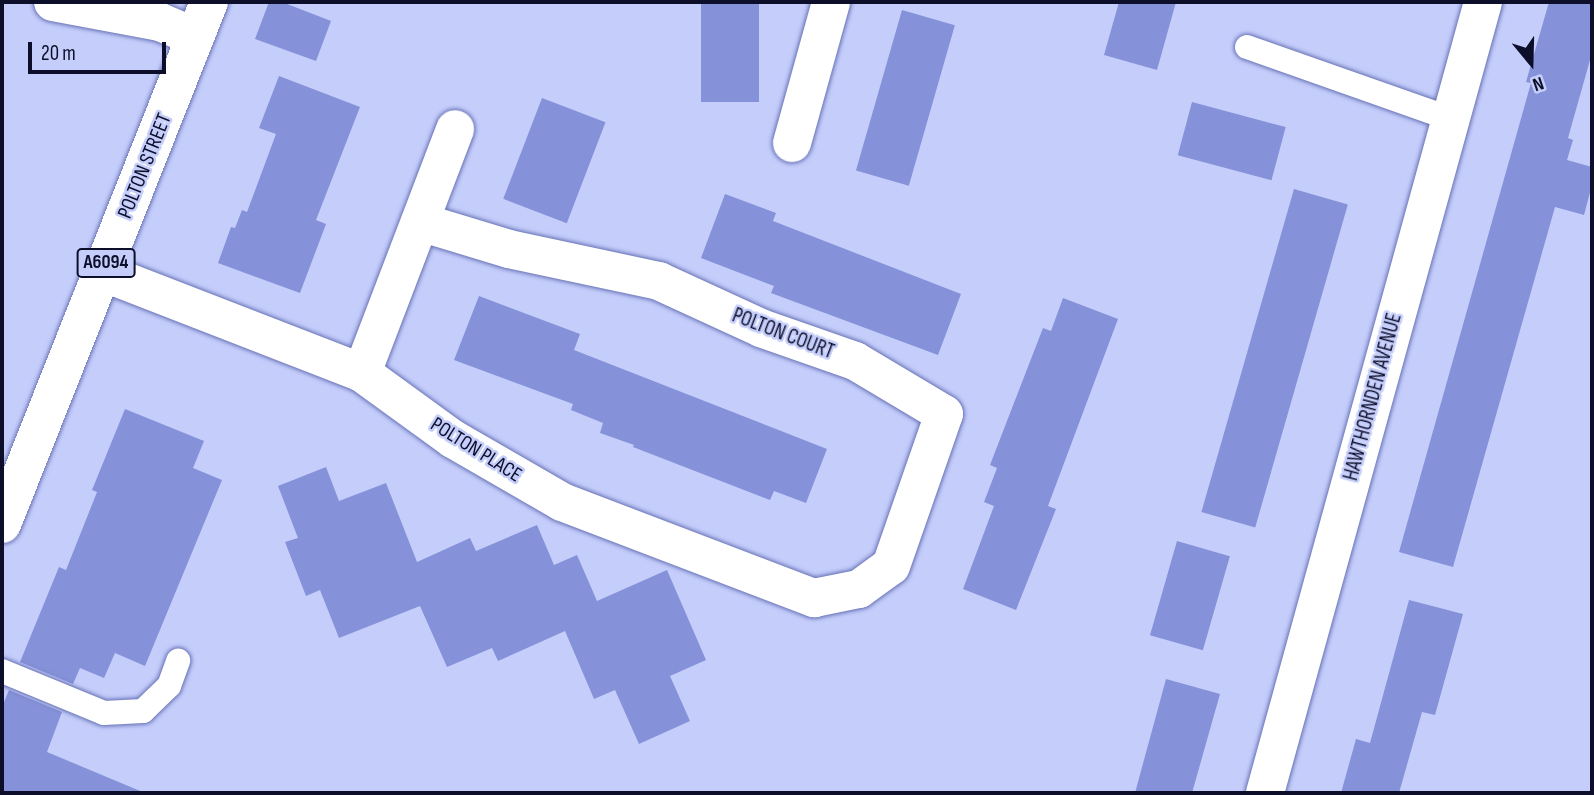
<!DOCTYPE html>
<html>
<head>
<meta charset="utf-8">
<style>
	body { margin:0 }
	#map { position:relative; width:1594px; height:795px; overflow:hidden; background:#c5cefb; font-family:"Sofia Sans Condensed",sans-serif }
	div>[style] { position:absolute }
	.building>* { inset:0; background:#8591d8; transform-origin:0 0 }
	.roads { filter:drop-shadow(0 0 2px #6772b6) drop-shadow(0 0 2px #6772b6) }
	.lane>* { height:24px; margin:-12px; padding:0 12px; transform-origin:12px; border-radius:12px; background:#fff }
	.street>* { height:38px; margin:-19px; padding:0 19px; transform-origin:19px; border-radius:19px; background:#fff }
	.primary>* { height:38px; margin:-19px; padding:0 19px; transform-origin:19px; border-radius:19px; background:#fff }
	span { translate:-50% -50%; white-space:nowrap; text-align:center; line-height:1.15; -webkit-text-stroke:5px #c5cefb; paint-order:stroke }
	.shield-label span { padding:2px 5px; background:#c5cefb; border:2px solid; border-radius:5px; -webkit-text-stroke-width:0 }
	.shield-label { font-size:19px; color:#0d0f2a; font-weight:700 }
	.street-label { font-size:21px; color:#0d0f2a }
	.frame { position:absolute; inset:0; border:4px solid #0d0f2a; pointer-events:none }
	.north { position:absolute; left:1496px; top:28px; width:70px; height:70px; -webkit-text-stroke:5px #c5cefb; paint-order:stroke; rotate:161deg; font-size:19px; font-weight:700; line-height:28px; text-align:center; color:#0d0f2a }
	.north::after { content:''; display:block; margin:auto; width:24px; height:32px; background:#0d0f2a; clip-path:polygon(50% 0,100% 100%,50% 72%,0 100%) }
	.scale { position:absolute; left:28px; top:42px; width:138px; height:32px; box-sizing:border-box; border:4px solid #0d0f2a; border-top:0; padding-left:9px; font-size:21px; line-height:24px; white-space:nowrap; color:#0d0f2a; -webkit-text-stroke:5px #c5cefb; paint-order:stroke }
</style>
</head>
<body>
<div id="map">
	<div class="building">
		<i style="clip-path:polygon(269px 2px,282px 2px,331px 21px,316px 61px,255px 39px)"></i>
		<i style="left:701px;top:2px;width:58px;height:100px"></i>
		<i style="clip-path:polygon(1119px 2px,1176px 2px,1157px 70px,1104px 55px)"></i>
		<i style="clip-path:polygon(1549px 2px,1592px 2px,1592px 53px,1568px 138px,1573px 140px,1567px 160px,1592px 167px,1592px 185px,1584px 215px,1555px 207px,1453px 567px,1399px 552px,1531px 83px,1526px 82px)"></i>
		<i style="left:902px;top:10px;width:55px;height:167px;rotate:16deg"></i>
		<i style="clip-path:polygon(279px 76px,360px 107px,316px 220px,326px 224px,300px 293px,218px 263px,231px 227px,235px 228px,242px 210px,247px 212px,276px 134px,259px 128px)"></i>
		<i style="left:542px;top:98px;width:68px;height:108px;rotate:21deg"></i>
		<i style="left:1192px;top:102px;width:97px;height:55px;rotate:15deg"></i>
		<i style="left:1294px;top:189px;width:56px;height:336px;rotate:16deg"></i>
		<i style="clip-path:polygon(725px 194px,776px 213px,773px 221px,961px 294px,938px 355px,771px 293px,774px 286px,701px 258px)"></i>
		<i style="clip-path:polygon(479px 296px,580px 334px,574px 350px,827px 449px,806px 503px,774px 491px,770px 500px,633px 447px,634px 445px,600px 433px,603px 423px,571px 410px,573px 404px,454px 360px)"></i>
		<i style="clip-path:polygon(1063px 298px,1118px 319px,1048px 506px,1056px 509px,1016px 610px,963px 589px,994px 506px,984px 502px,997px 468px,990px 465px,1043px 328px,1051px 331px)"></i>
		<i style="clip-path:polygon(125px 409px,204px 441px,193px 468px,222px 480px,145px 666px,115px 653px,104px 678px,80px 668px,73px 684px,20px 662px,59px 567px,66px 570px,97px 492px,92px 490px)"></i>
		<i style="clip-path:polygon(326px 467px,339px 501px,386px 483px,417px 562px,470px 538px,476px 551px,537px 525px,554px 565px,577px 555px,597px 601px,667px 570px,706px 660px,670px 676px,690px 721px,639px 744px,615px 690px,594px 699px,565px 631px,498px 661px,492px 648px,447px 667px,420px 606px,339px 638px,320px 590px,306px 596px,285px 542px,298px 538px,278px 486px)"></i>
		<i style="left:1177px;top:541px;width:55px;height:98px;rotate:16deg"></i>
		<i style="clip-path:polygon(1409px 600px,1463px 614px,1435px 715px,1422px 712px,1399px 793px,1341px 793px,1356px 739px,1370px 743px)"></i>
		<i style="clip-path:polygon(1166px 679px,1220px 694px,1192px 793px,1135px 793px)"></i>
		<i style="clip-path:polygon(9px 690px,62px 712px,47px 752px,145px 793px,2px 793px,2px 707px)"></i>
	</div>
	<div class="roads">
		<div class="lane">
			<i style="left:1247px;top:47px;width:214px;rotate:19.4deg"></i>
			<i style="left:2px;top:671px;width:110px;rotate:22.4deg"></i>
			<i style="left:104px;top:713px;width:39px;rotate:-3deg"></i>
			<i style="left:143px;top:711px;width:36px;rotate:-44deg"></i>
			<i style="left:169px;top:686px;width:27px;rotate:-70deg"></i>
		</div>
		<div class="street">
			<i style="left:53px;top:2px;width:109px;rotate:10.6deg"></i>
			<i style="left:160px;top:22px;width:38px;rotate:23deg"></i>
			<i style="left:792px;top:143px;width:146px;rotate:-74.5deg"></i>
			<i style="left:102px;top:272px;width:279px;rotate:21.2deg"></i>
			<i style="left:362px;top:373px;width:112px;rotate:36deg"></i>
			<i style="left:453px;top:439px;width:126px;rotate:30deg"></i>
			<i style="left:562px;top:502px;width:270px;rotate:20.9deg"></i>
			<i style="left:814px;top:598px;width:46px;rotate:-11.3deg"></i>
			<i style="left:859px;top:589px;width:39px;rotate:-36deg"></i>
			<i style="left:891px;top:566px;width:161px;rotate:-70.8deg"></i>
			<i style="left:944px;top:414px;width:104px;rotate:-149.2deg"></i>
			<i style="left:855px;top:361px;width:100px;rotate:-160.7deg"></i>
			<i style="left:761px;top:328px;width:112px;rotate:-155.3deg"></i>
			<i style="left:659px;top:281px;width:153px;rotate:-168deg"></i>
			<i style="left:509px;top:249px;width:93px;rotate:-163.1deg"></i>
			<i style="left:362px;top:373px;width:261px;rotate:-69.1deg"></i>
			<i style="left:1265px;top:793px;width:820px;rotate:-74.59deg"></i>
		</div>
		<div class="primary">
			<i style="left:2px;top:524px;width:562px;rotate:-68.37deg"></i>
		</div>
	</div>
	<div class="shield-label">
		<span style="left:106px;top:263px">A6094</span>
	</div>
	<div class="street-label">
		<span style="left:145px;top:166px;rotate:-68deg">POLTON STREET</span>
		<span style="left:783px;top:334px;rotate:21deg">POLTON COURT</span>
		<span style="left:1373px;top:397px;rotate:-75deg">HAWTHORNDEN AVENUE</span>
		<span style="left:476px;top:450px;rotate:32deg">POLTON PLACE</span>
	</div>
	<div class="frame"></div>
	<div class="north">N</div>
	<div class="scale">20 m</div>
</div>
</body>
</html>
